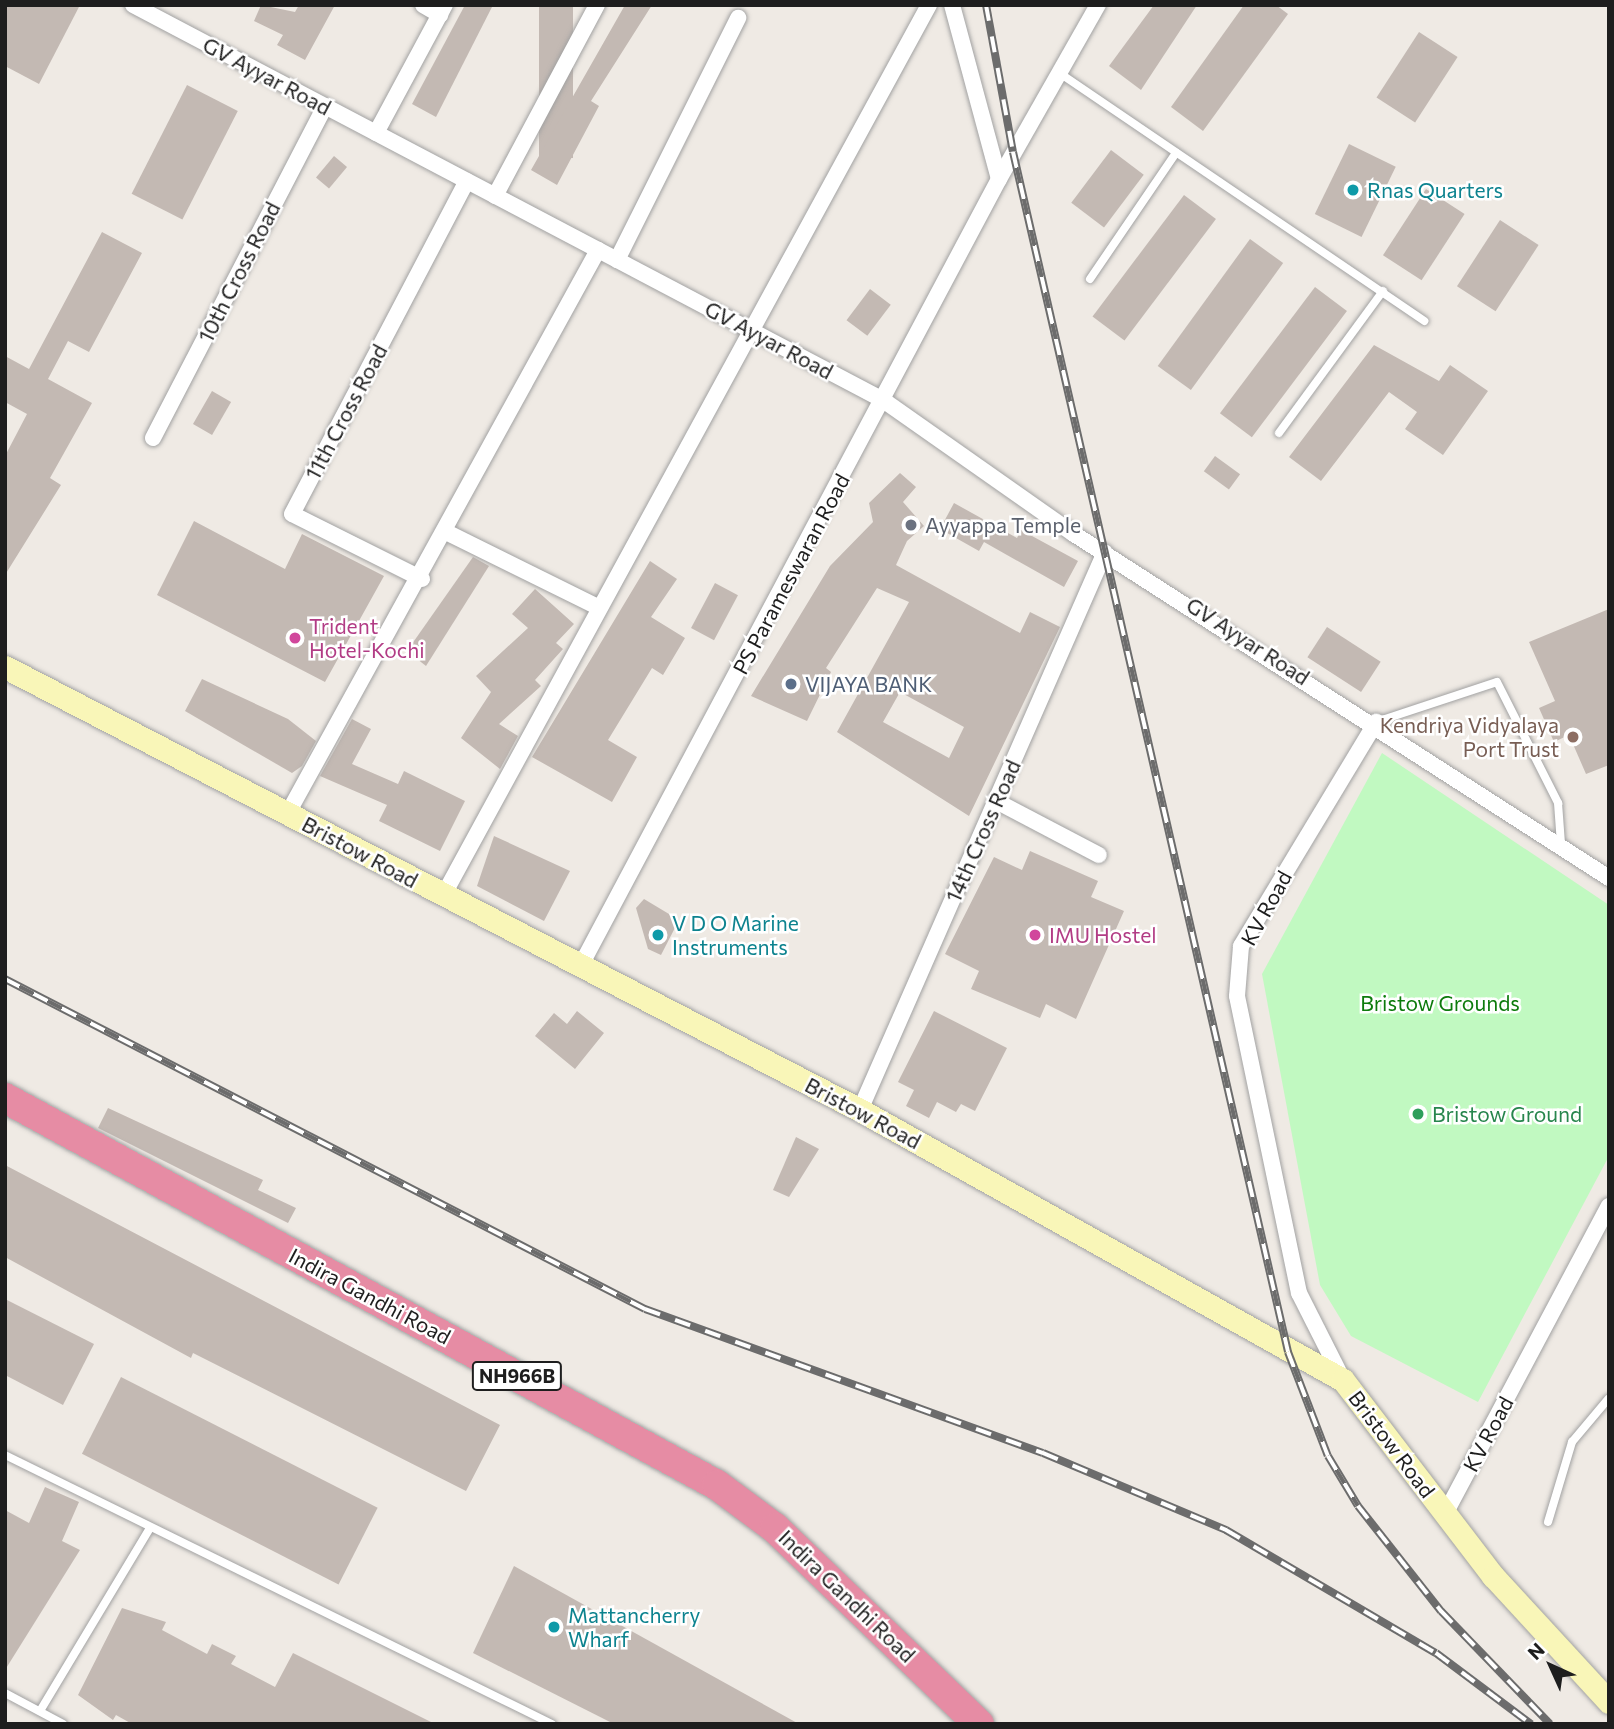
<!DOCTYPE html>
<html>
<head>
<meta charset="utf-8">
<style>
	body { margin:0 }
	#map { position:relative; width:1614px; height:1729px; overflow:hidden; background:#efeae4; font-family:Commissioner,sans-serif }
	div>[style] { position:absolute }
	.park>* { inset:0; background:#c1f9c1 }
	.building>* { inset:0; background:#c3b9b3; transform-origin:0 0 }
	.roads { filter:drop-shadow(0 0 2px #a2a2a2) drop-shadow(0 0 2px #a2a2a2) }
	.lane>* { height:8px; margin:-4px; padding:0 4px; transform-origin:4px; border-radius:4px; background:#fff }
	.street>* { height:16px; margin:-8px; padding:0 8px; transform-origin:8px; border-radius:8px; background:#fff }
	.secondary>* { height:23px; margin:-11.5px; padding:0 11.5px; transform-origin:11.5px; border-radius:11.5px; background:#f9f6b8 }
	.highway>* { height:30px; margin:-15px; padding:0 15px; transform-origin:15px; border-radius:15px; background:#e68ca4 }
	.rail>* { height:8px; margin-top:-4px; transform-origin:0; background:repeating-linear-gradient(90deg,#fff 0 16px,#6c6c6c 0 32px); box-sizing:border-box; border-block:2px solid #6c6c6c }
	.dots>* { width:19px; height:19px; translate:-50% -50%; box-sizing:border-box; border:4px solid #fff; border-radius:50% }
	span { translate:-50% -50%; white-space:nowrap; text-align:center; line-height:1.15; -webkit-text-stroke:5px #fff; paint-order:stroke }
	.shield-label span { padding:2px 5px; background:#fff; border:2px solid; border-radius:5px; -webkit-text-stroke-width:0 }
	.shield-label { font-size:19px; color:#1e1e1e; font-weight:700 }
	.street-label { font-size:21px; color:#1e1e1e }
	.culture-label { font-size:21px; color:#0d838f }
	.left { translate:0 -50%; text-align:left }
	.worship-label { font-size:21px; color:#5b616d }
	.hotel-label { font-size:21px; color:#b23c85 }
	.service-label { font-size:21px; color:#4e5e75 }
	.education-label { font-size:21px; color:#785e54 }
	.right { translate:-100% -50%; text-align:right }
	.park-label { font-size:21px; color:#0d7b0c }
	.leisure-label { font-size:21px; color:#27864d }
	.frame { position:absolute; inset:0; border:7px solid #1e1e1e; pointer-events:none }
	.north { position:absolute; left:1516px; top:1631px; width:70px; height:70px; -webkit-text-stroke:5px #fff; paint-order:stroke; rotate:315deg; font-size:19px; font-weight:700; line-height:28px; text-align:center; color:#1e1e1e }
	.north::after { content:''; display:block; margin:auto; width:24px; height:32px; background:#1e1e1e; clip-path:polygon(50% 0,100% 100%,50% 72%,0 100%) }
</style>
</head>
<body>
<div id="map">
	<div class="park">
		<i style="clip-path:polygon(1382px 753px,1609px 905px,1609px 1156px,1478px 1402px,1351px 1336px,1320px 1285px,1262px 974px)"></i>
	</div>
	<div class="building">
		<i style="clip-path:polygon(5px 5px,80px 5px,39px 84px,5px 66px)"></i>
		<i style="clip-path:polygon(261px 5px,295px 12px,299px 5px,335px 5px,305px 60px,277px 45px,283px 35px,254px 21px)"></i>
		<i style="clip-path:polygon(465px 5px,493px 5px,436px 117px,412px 104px)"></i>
		<i style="left:539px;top:5px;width:34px;height:153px"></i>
		<i style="clip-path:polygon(625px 5px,652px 5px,591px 101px,599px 106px,557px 185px,531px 170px)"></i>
		<i style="clip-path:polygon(1154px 5px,1197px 5px,1141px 90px,1109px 66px)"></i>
		<i style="clip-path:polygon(1244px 5px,1276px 5px,1288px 14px,1203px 131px,1171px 107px)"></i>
		<i style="left:1419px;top:32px;width:46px;height:78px;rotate:33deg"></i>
		<i style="left:187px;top:85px;width:57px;height:122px;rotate:27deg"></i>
		<i style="left:1349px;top:144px;width:52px;height:78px;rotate:26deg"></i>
		<i style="left:1111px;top:150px;width:41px;height:66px;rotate:37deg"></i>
		<i style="left:334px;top:156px;width:17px;height:28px;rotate:40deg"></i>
		<i style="left:1426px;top:189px;width:46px;height:79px;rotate:33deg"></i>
		<i style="left:1184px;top:195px;width:40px;height:152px;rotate:37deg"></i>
		<i style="left:1500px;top:220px;width:46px;height:79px;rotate:33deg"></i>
		<i style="clip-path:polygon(102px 232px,142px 253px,89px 352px,68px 341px,48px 379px,92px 403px,50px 478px,61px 485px,5px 575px,5px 456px,27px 414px,5px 402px,5px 356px,29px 369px)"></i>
		<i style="left:1250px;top:239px;width:41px;height:157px;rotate:36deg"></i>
		<i style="left:1315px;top:287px;width:40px;height:158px;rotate:37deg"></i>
		<i style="left:870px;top:289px;width:26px;height:39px;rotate:37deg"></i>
		<i style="clip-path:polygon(1374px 345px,1439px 381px,1450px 365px,1488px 391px,1443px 455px,1405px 429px,1417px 412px,1389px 392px,1321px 481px,1289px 457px)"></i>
		<i style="left:212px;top:391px;width:22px;height:38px;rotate:30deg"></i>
		<i style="left:1215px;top:456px;width:31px;height:19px;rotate:36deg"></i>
		<i style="clip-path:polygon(evenodd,900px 473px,916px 487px,903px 502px,924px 526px,907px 541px,896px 565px,1020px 633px,1030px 612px,1060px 627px,969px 816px,837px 732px,909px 602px,877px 588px,826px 668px,831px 672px,807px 721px,751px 696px,830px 566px,873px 522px,869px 503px,900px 473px,900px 692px,964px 727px,949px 758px,883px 722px,900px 692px)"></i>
		<i style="clip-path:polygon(954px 503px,1017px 538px,1021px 530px,1078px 561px,1064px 587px,984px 542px,979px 551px,940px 529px)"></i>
		<i style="clip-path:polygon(194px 521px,285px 569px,302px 534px,384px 576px,325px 682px,157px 595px)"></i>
		<i style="clip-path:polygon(473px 557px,489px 566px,426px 666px,407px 651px)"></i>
		<i style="clip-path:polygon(650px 561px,677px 579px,651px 617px,685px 638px,663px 675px,652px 668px,608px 740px,637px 757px,612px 802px,532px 757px)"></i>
		<i style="left:715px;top:583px;width:26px;height:51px;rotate:28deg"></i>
		<i style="clip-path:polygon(535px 589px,574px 624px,556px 643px,563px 649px,535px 680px,541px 686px,499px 724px,518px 736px,500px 769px,461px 738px,491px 692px,476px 676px,528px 628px,512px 614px)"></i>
		<i style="clip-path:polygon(1609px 609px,1609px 765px,1586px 774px,1569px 735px,1554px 742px,1539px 708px,1555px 701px,1529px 642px)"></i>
		<i style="left:1327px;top:627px;width:64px;height:36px;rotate:33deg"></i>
		<i style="clip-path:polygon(202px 679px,288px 719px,316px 741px,302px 766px,292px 773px,185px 711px)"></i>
		<i style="clip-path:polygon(352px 719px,371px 729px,352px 764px,398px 784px,404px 771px,465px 801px,440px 851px,379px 821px,387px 805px,320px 776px)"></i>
		<i style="clip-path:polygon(494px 836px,570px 871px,544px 921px,477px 886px)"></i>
		<i style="clip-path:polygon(1030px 851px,1098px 881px,1091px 897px,1124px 911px,1076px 1019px,1046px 1004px,1040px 1018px,971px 989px,979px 971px,945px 954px,994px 857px,1022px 870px)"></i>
		<i style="clip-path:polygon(644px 899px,679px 920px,661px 955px,648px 949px,636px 908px)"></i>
		<i style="clip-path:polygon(577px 1011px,604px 1033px,575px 1069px,535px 1036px,554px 1013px,567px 1024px)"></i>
		<i style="clip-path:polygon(934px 1011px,1007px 1048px,975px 1111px,961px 1104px,956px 1112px,937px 1102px,929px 1118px,906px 1106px,914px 1090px,898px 1082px)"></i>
		<i style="clip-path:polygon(108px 1108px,263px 1180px,258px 1190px,296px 1208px,288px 1223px,98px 1128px)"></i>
		<i style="clip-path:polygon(796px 1137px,819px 1149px,789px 1197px,773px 1190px)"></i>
		<i style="clip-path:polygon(5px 1165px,500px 1425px,466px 1491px,193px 1353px,191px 1358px,5px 1257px)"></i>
		<i style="clip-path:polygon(5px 1299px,94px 1344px,63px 1405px,5px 1375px)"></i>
		<i style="left:121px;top:1377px;width:288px;height:86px;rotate:27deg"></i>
		<i style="clip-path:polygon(45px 1487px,79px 1502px,62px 1541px,80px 1550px,5px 1670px,5px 1510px,29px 1523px)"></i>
		<i style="clip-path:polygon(514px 1566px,799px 1724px,614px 1724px,473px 1653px)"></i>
		<i style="clip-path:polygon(122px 1608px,166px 1622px,162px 1630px,207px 1654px,212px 1644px,236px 1656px,231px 1664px,275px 1687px,293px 1653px,435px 1724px,132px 1724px,116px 1715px,113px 1720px,78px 1695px)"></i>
	</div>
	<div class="roads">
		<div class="lane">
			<i style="left:1058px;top:72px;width:443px;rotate:34.2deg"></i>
			<i style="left:1090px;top:279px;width:153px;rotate:-55.7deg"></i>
			<i style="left:1279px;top:433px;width:176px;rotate:-53.8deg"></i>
			<i style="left:1376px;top:722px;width:127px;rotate:-18.3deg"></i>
			<i style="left:1497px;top:682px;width:136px;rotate:63.2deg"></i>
			<i style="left:1558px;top:803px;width:41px;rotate:85.8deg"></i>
			<i style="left:5px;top:1455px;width:610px;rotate:26.19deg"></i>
			<i style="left:1548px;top:1522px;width:84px;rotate:-73.3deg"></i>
			<i style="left:1572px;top:1442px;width:57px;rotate:-49.9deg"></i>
			<i style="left:5px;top:1693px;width:66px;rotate:28.1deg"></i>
			<i style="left:40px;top:1711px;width:214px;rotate:-59deg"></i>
		</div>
		<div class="street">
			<i style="left:133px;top:5px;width:848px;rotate:27.77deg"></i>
			<i style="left:883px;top:400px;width:233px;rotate:35.1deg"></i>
			<i style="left:1074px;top:534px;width:636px;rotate:32.74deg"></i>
			<i style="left:423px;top:5px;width:20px;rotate:30deg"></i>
			<i style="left:952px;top:5px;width:180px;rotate:74.9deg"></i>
			<i style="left:376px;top:133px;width:145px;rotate:-61.7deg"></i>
			<i style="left:495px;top:196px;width:217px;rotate:-61.9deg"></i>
			<i style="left:617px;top:260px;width:271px;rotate:-63.4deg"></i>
			<i style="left:153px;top:438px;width:374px;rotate:-62.6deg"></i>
			<i style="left:446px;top:532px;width:169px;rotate:26.3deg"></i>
			<i style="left:422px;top:579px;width:145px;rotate:-153.4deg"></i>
			<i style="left:292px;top:514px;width:376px;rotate:-62.3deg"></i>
			<i style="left:996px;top:801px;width:116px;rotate:27.7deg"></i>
			<i style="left:288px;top:813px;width:643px;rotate:-61.16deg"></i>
			<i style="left:443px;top:896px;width:1015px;rotate:-61.39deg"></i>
			<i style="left:580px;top:967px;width:892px;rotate:-62deg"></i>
			<i style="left:999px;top:179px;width:200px;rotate:-60.4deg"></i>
			<i style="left:860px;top:1110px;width:609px;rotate:-66.3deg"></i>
			<i style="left:1343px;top:1380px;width:97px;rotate:-116.8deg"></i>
			<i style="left:1299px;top:1293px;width:303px;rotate:-101.8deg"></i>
			<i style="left:1237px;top:996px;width:50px;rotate:-85.4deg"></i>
			<i style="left:1241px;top:946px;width:262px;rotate:-58.9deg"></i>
			<i style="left:1445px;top:1514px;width:349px;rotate:-62deg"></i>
		</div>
		<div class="secondary">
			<i style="left:5px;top:667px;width:963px;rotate:27.39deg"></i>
			<i style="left:860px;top:1110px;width:553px;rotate:29.21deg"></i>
			<i style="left:1343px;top:1380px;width:247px;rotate:52.6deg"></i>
			<i style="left:1493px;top:1576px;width:171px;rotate:47.4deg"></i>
		</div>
		<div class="highway">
			<i style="left:5px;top:1098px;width:810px;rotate:28.53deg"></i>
			<i style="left:717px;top:1485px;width:72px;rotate:36.6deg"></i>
			<i style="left:775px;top:1528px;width:283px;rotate:43.9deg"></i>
		</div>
	</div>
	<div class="rail">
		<i style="left:986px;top:5px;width:149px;rotate:79.6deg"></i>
		<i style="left:1013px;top:152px;width:1231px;rotate:77.09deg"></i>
		<i style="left:1288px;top:1352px;width:111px;rotate:69deg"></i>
		<i style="left:1328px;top:1456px;width:58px;rotate:59deg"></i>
		<i style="left:1358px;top:1506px;width:134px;rotate:51.7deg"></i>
		<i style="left:1441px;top:1611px;width:157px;rotate:46deg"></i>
		<i style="left:5px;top:979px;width:720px;rotate:27.28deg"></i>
		<i style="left:645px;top:1309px;width:423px;rotate:19.9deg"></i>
		<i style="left:1043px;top:1453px;width:199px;rotate:22.8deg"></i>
		<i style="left:1226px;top:1530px;width:243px;rotate:30.4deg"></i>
		<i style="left:1436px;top:1653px;width:119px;rotate:36.8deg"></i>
	</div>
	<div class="dots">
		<i style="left:1353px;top:190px;background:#0f9aa8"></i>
		<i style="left:911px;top:525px;background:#6b7280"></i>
		<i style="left:295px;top:638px;background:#d1479c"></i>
		<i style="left:791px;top:684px;background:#5c6f8a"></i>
		<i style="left:1573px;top:737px;background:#8d6e63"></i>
		<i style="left:658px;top:935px;background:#0f9aa8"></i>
		<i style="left:1035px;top:935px;background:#d1479c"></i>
		<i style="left:1418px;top:1114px;background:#2e9e5b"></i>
		<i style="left:554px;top:1627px;background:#0f9aa8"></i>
	</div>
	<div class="shield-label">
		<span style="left:517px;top:1376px">NH966B</span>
	</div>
	<div class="street-label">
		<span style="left:267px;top:76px;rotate:28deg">GV Ayyar Road</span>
		<span style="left:239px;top:272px;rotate:-63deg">10th Cross Road</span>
		<span style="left:769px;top:340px;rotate:28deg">GV Ayyar Road</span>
		<span style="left:346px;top:412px;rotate:-62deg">11th Cross Road</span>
		<span style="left:791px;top:574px;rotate:-62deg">PS Parameswaran Road</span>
		<span style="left:1248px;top:641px;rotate:33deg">GV Ayyar Road</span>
		<span style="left:983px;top:831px;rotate:-66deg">14th Cross Road</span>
		<span style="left:360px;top:852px;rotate:28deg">Bristow Road</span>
		<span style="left:1266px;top:908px;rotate:-61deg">KV Road</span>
		<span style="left:863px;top:1113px;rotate:28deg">Bristow Road</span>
		<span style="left:370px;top:1296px;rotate:28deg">Indira Gandhi Road</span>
		<span style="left:1488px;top:1434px;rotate:-62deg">KV Road</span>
		<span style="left:1392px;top:1444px;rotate:53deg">Bristow Road</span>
		<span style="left:847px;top:1596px;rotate:44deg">Indira Gandhi Road</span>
	</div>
	<div class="culture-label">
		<span class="left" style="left:1367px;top:190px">Rnas Quarters</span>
		<span class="left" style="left:672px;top:935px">V D O Marine<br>Instruments</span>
		<span class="left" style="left:568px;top:1627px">Mattancherry<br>Wharf</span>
	</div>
	<div class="worship-label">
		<span class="left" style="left:925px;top:525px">Ayyappa Temple</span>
	</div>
	<div class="hotel-label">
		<span class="left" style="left:309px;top:638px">Trident<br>Hotel-Kochi</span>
		<span class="left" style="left:1049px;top:935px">IMU Hostel</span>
	</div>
	<div class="service-label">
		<span class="left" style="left:805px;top:684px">VIJAYA BANK</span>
	</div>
	<div class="education-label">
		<span class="right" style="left:1559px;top:737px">Kendriya Vidyalaya<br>Port Trust</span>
	</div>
	<div class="park-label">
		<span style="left:1440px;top:1003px">Bristow Grounds</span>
	</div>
	<div class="leisure-label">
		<span class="left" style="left:1432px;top:1114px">Bristow Ground</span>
	</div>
	<div class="frame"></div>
	<div class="north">N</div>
</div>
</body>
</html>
